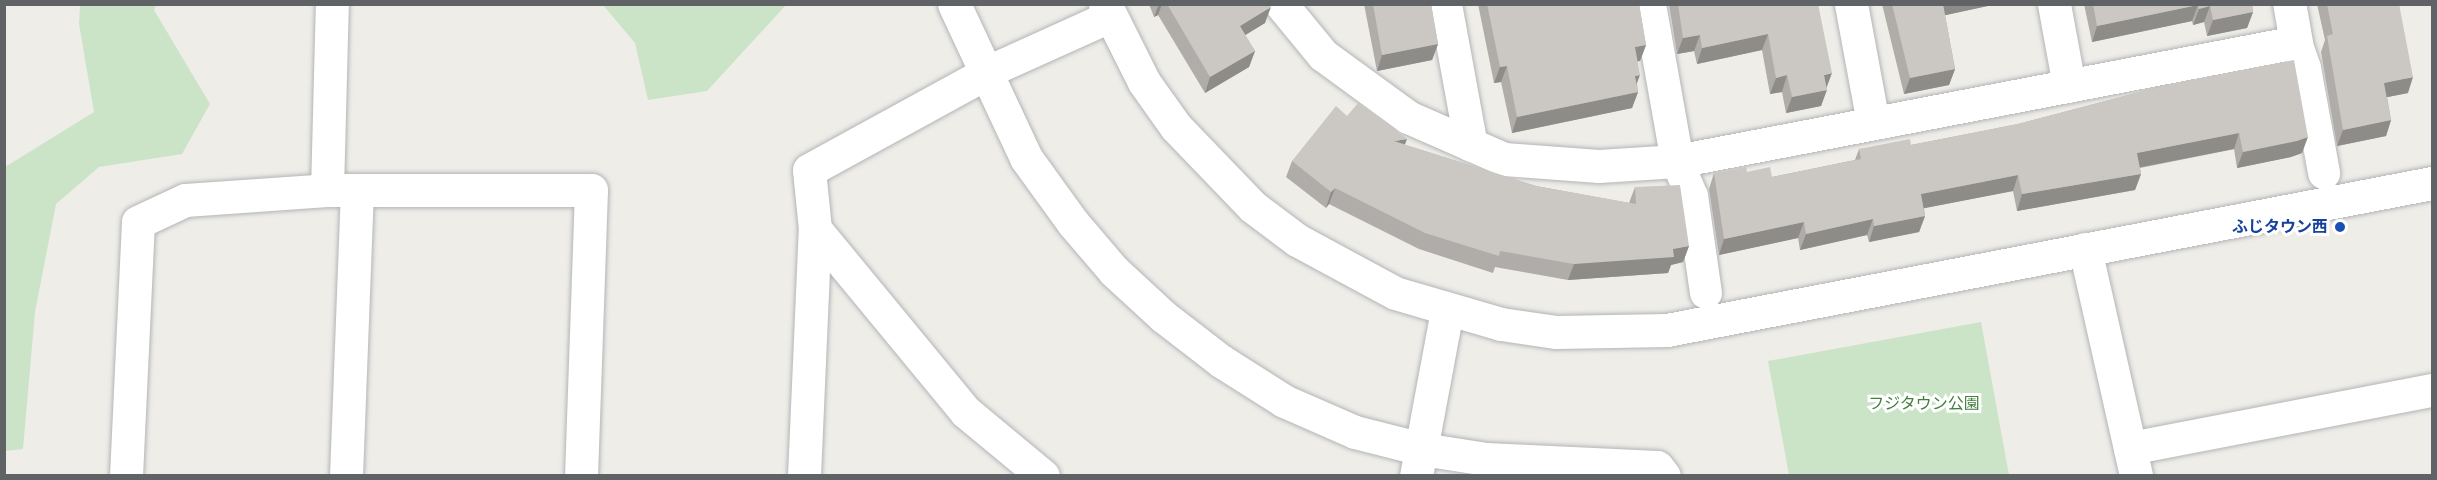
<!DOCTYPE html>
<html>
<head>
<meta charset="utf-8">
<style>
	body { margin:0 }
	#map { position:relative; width:2437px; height:480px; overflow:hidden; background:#efede8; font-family:"Nunito Sans","Noto Sans JP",sans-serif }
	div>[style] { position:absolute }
	.green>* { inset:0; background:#cbe4c7 }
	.roads { filter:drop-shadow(0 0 2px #b2b5b8) drop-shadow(0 0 2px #b2b5b8) }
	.pedestrian>* { height:32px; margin:-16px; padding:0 16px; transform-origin:16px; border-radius:16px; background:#fff }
	.minor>* { height:33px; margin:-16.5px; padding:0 16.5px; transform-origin:16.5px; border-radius:16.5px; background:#fff }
	.tertiary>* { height:33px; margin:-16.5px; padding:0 16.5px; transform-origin:16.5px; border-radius:16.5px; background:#fff }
	.wall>* { inset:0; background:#afaca9 }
	.shaded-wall>* { inset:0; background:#8e8c89 }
	.building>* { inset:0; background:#cbc8c4 }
	.dots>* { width:16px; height:16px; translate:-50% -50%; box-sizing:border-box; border:3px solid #fff; border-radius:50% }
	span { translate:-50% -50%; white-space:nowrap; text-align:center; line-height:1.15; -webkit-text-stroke:6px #fff; paint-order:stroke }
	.transit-label { font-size:16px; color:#164399; font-weight:700 }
	.right { translate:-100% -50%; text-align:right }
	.park-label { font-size:16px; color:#437f3d }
	.frame { position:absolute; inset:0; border:6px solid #5f6366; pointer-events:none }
</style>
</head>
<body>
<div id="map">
	<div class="green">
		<i style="clip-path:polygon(80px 5px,156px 5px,154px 10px,210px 104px,182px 154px,99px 167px,56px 204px,35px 312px,23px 449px,5px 451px,5px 167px,94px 112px,79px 24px)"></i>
		<i style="clip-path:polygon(603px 5px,786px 5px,707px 91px,648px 100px,635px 43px)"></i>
		<i style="clip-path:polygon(1981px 322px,2009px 475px,1789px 475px,1768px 361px)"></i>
	</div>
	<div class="roads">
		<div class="pedestrian">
			<i style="left:2296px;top:42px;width:28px;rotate:71deg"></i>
			<i style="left:2305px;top:68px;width:107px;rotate:79.7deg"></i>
			<i style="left:988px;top:72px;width:134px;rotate:-24.3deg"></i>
			<i style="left:1677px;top:161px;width:38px;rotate:67deg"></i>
			<i style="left:1692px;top:196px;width:98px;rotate:81.8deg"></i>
		</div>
		<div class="minor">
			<i style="left:954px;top:4px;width:170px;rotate:64.9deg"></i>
			<i style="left:1026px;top:158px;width:80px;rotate:54.1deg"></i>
			<i style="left:1073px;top:223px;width:63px;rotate:49.5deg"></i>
			<i style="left:1114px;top:271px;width:68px;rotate:42.6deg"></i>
			<i style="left:1164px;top:317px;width:72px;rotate:37.7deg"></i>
			<i style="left:1221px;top:361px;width:75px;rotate:32.4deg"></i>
			<i style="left:1284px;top:401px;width:77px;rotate:23.6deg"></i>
			<i style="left:1355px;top:432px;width:69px;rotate:14.2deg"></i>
			<i style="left:1422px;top:449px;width:65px;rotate:8.9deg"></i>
			<i style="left:1486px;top:459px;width:171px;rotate:2.7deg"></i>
			<i style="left:1657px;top:467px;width:11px;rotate:52deg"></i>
			<i style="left:1281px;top:4px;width:66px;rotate:50.5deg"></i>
			<i style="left:1323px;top:55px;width:105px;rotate:36.1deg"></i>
			<i style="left:1408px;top:117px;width:105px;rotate:23.6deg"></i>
			<i style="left:1504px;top:159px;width:95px;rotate:4.2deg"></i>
			<i style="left:1599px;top:166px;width:78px;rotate:-3.7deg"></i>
			<i style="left:1677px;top:161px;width:630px;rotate:-10.88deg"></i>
			<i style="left:2296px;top:42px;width:39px;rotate:-100deg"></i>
			<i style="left:1445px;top:4px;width:143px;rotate:79.6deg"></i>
			<i style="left:1649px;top:4px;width:159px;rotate:79.9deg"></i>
			<i style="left:1851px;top:4px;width:121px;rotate:79.5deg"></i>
			<i style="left:2054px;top:4px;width:83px;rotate:79.6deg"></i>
			<i style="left:327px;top:190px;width:186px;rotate:-88.5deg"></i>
			<i style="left:815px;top:229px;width:237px;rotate:50.5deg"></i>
			<i style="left:966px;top:412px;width:100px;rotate:39.7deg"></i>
			<i style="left:2085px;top:249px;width:233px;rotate:77.3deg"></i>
			<i style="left:2130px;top:448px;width:308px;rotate:-10.9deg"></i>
			<i style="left:126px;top:476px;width:254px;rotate:-87.3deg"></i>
			<i style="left:138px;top:222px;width:52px;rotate:-25.1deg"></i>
			<i style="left:185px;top:200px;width:142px;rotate:-4deg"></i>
			<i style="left:327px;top:190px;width:264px"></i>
			<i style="left:591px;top:190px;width:286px;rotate:92deg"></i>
			<i style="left:346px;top:476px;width:286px;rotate:-87.8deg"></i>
			<i style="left:804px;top:476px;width:247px;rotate:-87.5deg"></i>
			<i style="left:815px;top:229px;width:59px;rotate:-95.8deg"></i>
			<i style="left:809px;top:170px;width:204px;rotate:-28.7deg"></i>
			<i style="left:1416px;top:476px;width:168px;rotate:-79.4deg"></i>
		</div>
		<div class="tertiary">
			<i style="left:1105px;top:4px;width:87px;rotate:63.4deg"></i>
			<i style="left:1144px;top:82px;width:55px;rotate:54.6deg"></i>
			<i style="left:1176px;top:127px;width:111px;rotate:46.1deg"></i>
			<i style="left:1253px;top:207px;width:55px;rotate:36.9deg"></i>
			<i style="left:1297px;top:240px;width:111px;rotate:28.4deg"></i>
			<i style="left:1395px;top:293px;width:110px;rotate:16.3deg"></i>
			<i style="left:1501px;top:324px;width:56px;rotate:8.3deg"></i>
			<i style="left:1556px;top:332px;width:111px;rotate:-1deg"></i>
			<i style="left:1667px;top:330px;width:779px;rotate:-10.88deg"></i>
		</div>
	</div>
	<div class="wall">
		<i style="clip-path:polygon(1149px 4px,1269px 4px,1265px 23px,1245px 35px,1255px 51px,1249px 67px,1205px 93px,1158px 15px,1154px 17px)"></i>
		<i style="clip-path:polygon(1364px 4px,1431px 4px,1438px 44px,1432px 60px,1377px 71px)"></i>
		<i style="clip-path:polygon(1478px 4px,1639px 4px,1646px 45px,1640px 61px,1637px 61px,1637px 84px,1638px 92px,1632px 108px,1512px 133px,1501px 82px,1494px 83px)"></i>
		<i style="clip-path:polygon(1669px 4px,1818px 4px,1826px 88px,1821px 106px,1786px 113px,1782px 92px,1770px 94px,1762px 50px,1697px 64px,1694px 51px,1677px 54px)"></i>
		<i style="clip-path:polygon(1882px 4px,1997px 4px,1945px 15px,1955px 69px,1949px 85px,1904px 94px)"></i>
		<i style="clip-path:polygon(2084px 4px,2252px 4px,2253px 12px,2247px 28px,2207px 36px,2204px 22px,2193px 25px,2192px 21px,2092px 42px)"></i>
		<i style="clip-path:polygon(2317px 4px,2399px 4px,2408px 93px,2387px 97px,2391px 120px,2386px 136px,2337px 146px,2321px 52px,2325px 40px)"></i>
		<i style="clip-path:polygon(2170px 84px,2302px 153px,2291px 157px,2237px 168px,2234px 149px,2140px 168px,2141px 174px,2135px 190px,2017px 211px,2013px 191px,1924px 208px,1925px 216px,1919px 232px,1869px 242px,1867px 235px,1800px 250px,1798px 238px,1719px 255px,1709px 189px,1714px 173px,1747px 172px,1772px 177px,1855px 160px,1859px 149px,1911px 145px,2018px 124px)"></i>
		<i style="clip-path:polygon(1347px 116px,1405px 145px,1536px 186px,1629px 203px,1635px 187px,1689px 246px,1683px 262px,1671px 265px,1668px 273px,1568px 280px,1495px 267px,1493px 273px,1419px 249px,1329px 204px,1326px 208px,1286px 177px,1292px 161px)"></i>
	</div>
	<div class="shaded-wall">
		<i style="clip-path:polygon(1159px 4px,1162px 4px,1158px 15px,1154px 17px)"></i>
		<i style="clip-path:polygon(1941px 4px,1997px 4px,1937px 17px)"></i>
		<i style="clip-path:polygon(2198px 5px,2192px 21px,2092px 42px,2097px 26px)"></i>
		<i style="clip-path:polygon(2210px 6px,2204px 22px,2193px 25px,2199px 9px)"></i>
		<i style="clip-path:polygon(1271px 7px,1265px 23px,1234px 42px,1240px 26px)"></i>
		<i style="clip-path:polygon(2253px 12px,2247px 28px,2207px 36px,2213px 20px)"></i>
		<i style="clip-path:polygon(1768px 34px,1762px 50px,1697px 64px,1702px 48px)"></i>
		<i style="clip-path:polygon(1700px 35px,1694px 51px,1677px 54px,1683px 38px)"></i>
		<i style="clip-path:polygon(1438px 44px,1432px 60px,1377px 71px,1382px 55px)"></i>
		<i style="clip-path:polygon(1646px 45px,1640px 61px,1629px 63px,1635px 47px)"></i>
		<i style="clip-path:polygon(1255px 51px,1249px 67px,1205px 93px,1210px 77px)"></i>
		<i style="clip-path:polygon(1507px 66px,1501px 82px,1494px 83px,1500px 67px)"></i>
		<i style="clip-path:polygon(1955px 69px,1949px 85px,1904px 94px,1910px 78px)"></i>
		<i style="clip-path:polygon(1832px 73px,1826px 89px,1824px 75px)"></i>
		<i style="clip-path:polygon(1640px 75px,1634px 91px,1635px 76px)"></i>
		<i style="clip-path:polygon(1787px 75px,1782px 92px,1770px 94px,1776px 78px)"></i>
		<i style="clip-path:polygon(2413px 77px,2408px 93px,2378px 99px,2384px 83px)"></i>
		<i style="clip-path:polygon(1827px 90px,1821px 106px,1786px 113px,1792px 97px)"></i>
		<i style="clip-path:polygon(1638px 92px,1632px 108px,1512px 133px,1517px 117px)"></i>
		<i style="clip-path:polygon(2391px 120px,2386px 136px,2337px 146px,2343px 130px)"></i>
		<i style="clip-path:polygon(2239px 133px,2234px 149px,2131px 169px,2137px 153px)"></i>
		<i style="clip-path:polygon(2308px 137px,2302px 153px,2291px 157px,2237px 168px,2243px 152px)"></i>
		<i style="clip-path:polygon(1407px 139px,1401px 155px,1394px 141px)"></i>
		<i style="clip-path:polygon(2141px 174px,2135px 190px,2017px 211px,2022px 194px)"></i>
		<i style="clip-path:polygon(2018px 175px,2013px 191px,1915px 210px,1921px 194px)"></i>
		<i style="clip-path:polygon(1335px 188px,1329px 204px,1326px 208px,1331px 192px)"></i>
		<i style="clip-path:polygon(1925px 216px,1919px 232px,1869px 242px,1874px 226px)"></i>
		<i style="clip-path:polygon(1873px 219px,1867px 235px,1800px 250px,1806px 234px)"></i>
		<i style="clip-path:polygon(1804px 222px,1798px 238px,1719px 255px,1724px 239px)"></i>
		<i style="clip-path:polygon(1689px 246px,1683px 262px,1671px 265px,1668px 273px,1568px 280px,1574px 264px,1673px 249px)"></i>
	</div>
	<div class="building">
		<i style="clip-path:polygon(1167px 4px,1269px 4px,1271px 7px,1240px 26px,1255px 51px,1210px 77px)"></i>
		<i style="clip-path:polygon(1373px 4px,1431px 4px,1438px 44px,1382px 55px)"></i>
		<i style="clip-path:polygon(1487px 4px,1639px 4px,1646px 45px,1635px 47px,1640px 75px,1635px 76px,1638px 92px,1517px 117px,1507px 66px,1500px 67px)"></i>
		<i style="clip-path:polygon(1678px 4px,1818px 4px,1832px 73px,1824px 75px,1827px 90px,1792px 97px,1787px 75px,1776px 78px,1768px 34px,1702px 48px,1700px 35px,1683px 38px)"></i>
		<i style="clip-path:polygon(1892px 4px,1943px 4px,1955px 69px,1910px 78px)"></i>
		<i style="clip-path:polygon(2093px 4px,2252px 4px,2253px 12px,2213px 20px,2210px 6px,2199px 9px,2198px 5px,2097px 26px)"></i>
		<i style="clip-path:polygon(2327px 4px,2399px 4px,2413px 77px,2384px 83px,2391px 120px,2343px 130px,2327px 36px,2333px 34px)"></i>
		<i style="clip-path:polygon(2294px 60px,2308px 137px,2297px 141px,2243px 152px,2239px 133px,2137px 153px,2141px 174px,2022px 194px,2018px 175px,1921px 194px,1925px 216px,1874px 226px,1873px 219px,1806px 234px,1804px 222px,1724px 239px,1714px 173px,1746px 167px,1747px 172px,1770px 167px,1772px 177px,1861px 159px,1859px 149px,1910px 139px,1911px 145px,2018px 124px,2170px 84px)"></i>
		<i style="clip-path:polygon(1359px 102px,1407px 139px,1394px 141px,1536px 186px,1636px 204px,1635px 187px,1680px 185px,1689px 246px,1673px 249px,1674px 257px,1574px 264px,1500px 251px,1499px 256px,1425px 233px,1335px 188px,1331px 192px,1292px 161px,1336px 106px,1347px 116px)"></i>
	</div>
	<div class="dots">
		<i style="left:2340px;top:227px;background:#1a4fb4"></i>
	</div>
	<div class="transit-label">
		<span class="right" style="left:2328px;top:227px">ふじタウン西</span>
	</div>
	<div class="park-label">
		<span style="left:1924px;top:404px">フジタウン公園</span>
	</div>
	<div class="frame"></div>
</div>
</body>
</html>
